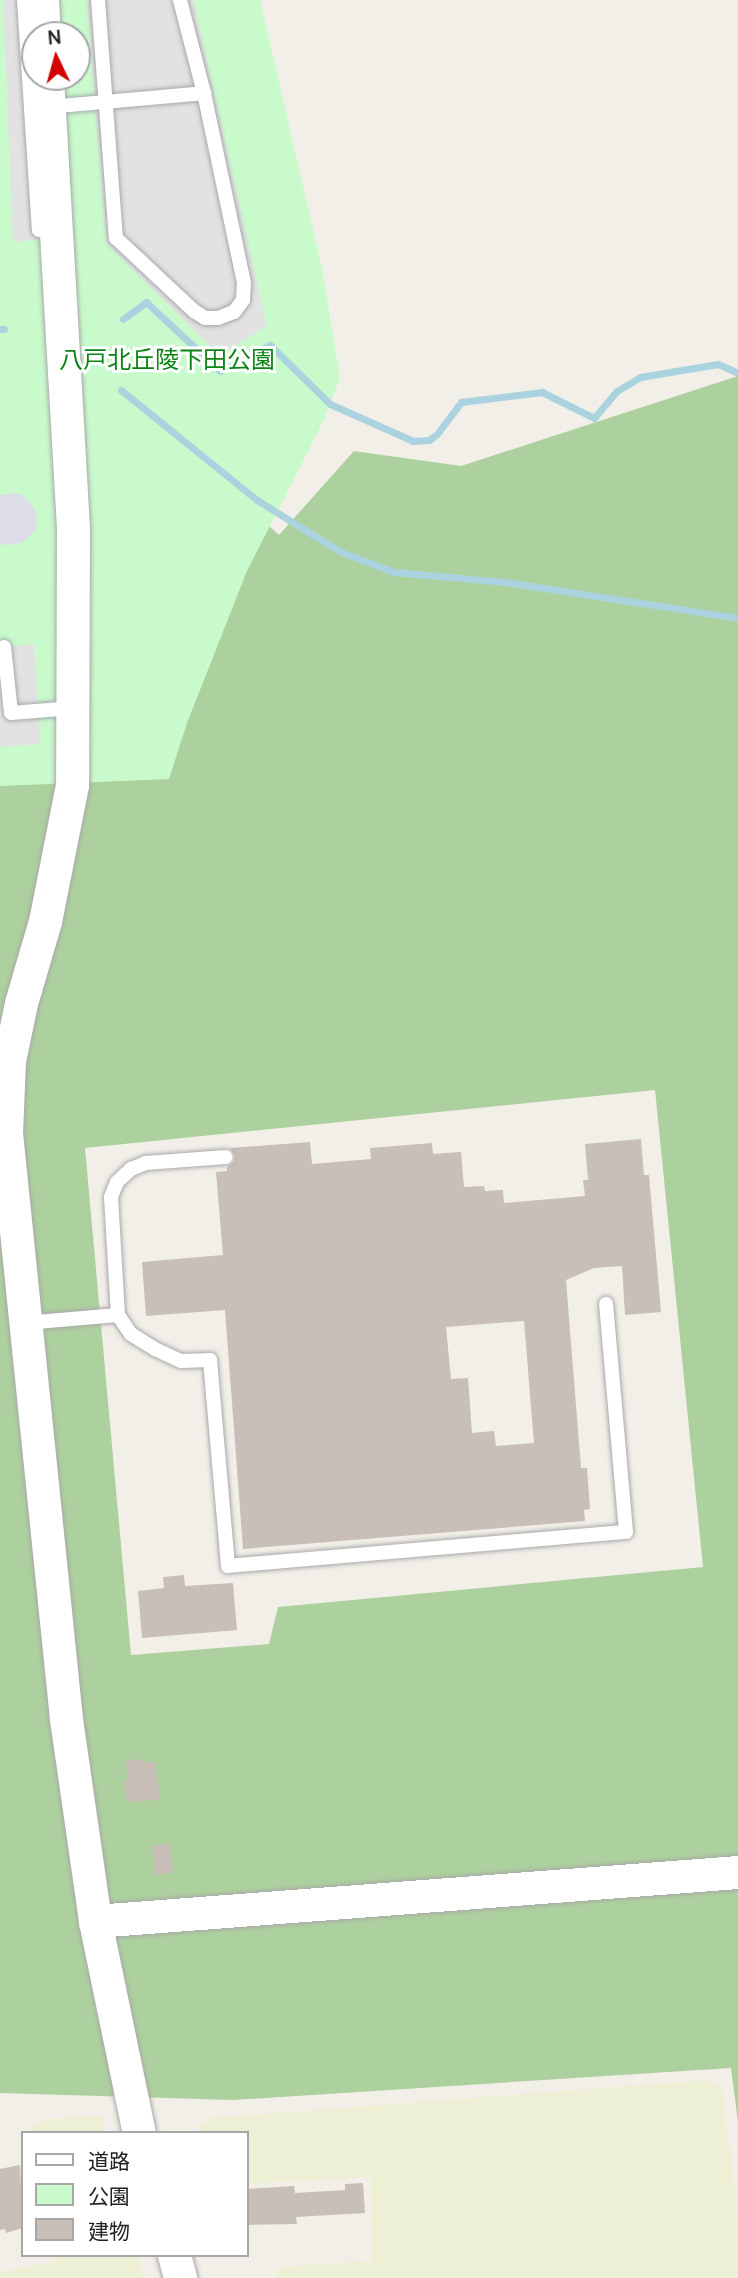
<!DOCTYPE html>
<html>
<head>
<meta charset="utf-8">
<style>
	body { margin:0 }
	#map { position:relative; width:738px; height:2278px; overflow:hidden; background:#f2efe9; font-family:Manrope,"Noto Sans JP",sans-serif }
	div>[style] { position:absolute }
	.farmland>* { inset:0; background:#eef0d5 }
	.forest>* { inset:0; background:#add19e }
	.park>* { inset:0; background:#c8facc }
	.parking>* { inset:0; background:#e2e2e2 }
	.plaza>* { inset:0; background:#dddde8 }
	.stream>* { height:7px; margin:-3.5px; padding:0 3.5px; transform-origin:3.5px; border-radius:3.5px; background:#aad3df }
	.building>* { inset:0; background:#c7bfb8; transform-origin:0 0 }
	.roads { filter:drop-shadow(0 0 2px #a9a9a9) drop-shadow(0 0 2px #a9a9a9) }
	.service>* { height:14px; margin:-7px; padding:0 7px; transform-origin:7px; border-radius:7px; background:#fff }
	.tertiary>* { height:33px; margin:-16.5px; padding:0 16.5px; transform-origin:16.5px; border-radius:16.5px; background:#fff }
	span { translate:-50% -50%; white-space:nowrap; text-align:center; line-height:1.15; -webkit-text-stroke:6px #fff; paint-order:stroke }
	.park-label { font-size:24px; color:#0c8416 }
	.legend { position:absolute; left:21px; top:2131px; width:228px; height:126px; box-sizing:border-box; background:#fff; border:2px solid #a7a7a7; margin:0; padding:9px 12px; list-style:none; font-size:21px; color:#222 }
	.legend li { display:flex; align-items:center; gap:14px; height:35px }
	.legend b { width:35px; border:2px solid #a7a7a7 }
	.north { position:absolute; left:21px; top:21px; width:70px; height:70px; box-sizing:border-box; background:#fff; border:2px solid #a7a7a7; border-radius:50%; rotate:355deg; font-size:19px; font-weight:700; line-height:28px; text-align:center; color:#222 }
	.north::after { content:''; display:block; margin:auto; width:24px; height:32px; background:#d40000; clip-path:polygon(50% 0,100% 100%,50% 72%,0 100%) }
</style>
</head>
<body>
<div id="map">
	<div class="farmland">
		<i style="clip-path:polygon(708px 2080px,722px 2089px,738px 2218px,738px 2278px,276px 2278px,277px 2267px,372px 2261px,370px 2177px,247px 2184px,247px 2133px,199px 2133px,198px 2128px,210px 2118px)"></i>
		<i style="clip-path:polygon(101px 2115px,105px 2133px,25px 2133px,41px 2120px)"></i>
		<i style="clip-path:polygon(53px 2255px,138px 2255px,144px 2278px,0 2278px,0 2272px,54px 2262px)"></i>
	</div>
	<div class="forest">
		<i style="clip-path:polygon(evenodd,738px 376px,738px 2122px,731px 2068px,233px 2100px,0 2093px,0 756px,103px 378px,279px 535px,354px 451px,461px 466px,738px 376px,655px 1090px,703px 1567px,278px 1607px,269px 1644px,131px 1655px,85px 1148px,655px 1090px)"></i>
	</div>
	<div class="park">
		<i style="clip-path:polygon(evenodd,0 0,260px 0,322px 268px,340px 378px,324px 420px,247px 571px,187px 723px,169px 779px,0 786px,0 0,35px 35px,77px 35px,77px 77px,35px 77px,35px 35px)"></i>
	</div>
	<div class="parking">
		<i style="clip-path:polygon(3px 0,26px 0,42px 239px,13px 242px)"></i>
		<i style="clip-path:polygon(87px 0,193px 0,267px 326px,219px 355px,106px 243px)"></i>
		<i style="clip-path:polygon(34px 644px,40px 744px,0 747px,0 651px,4px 647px)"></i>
	</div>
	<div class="plaza">
		<i style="clip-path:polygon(14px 493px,22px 495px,34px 507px,37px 523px,35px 531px,22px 543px,4px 545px,0 544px,0 495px)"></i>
	</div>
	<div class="stream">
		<i style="left:123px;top:319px;width:29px;rotate:-36deg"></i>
		<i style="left:146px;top:302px;width:101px;rotate:43deg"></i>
		<i style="left:220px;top:371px;width:56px;rotate:-27.5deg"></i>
		<i style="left:270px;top:345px;width:84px;rotate:44.5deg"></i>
		<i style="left:330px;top:404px;width:91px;rotate:24deg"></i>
		<i style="left:413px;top:441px;width:16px;rotate:-4deg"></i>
		<i style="left:429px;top:440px;width:10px;rotate:-37deg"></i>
		<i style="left:437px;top:434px;width:40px;rotate:-53deg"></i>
		<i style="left:461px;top:402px;width:82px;rotate:-7deg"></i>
		<i style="left:542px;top:392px;width:58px;rotate:26.6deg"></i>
		<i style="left:594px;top:418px;width:35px;rotate:-50deg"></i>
		<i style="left:617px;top:391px;width:27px;rotate:-31deg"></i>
		<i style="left:640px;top:377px;width:79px;rotate:-9.5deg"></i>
		<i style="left:718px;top:364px;width:22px;rotate:24deg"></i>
		<i style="left:0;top:329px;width:4px"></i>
		<i style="left:121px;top:390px;width:175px;rotate:39deg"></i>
		<i style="left:257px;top:500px;width:99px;rotate:31.8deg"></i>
		<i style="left:341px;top:552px;width:57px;rotate:20.7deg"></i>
		<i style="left:394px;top:572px;width:111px;rotate:5.1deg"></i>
		<i style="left:505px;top:582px;width:236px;rotate:8.8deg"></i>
	</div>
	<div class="building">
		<i style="clip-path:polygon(evenodd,641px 1139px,644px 1175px,649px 1175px,661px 1312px,625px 1315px,622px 1266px,594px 1268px,566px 1280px,581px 1468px,587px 1468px,590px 1509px,584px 1510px,585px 1521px,243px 1549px,225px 1310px,146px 1316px,142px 1262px,223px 1255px,216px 1172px,227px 1171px,227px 1167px,234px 1162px,235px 1156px,230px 1148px,310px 1142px,312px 1164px,371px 1159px,370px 1148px,432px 1143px,433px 1154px,461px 1152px,464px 1187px,484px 1186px,485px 1191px,503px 1190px,504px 1203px,585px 1196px,583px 1180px,588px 1180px,585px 1144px,641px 1139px,524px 1321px,534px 1443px,496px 1446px,494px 1431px,472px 1433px,468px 1378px,451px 1379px,446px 1327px,524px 1321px)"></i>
		<i style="clip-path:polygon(184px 1575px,185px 1586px,233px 1583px,237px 1630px,142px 1638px,138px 1591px,164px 1588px,163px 1577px)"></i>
		<i style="clip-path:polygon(145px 1759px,145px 1763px,155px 1762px,160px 1799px,130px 1802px,126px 1799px,124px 1780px,128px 1780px,125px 1761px)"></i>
		<i style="left:170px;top:1844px;width:29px;height:18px;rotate:84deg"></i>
		<i style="clip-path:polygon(20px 2165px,23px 2228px,6px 2233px,5px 2229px,0 2230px,0 2169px)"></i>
		<i style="clip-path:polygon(363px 2183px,365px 2213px,296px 2217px,297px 2224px,247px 2225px,247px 2189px,294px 2186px,295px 2193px,345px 2190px,345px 2184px)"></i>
	</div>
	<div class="roads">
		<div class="service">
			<i style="left:24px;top:0;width:230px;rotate:86.3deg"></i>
			<i style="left:39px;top:230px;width:16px;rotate:-4deg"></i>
			<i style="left:98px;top:0;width:239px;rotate:85.7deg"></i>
			<i style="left:116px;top:238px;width:107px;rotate:43.1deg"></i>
			<i style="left:194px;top:311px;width:13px;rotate:32deg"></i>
			<i style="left:205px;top:318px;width:13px"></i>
			<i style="left:218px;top:318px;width:17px;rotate:-21deg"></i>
			<i style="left:234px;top:312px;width:15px;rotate:-53deg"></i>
			<i style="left:243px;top:300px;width:17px;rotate:-87deg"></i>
			<i style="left:244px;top:283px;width:194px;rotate:-101.9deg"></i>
			<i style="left:204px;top:93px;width:96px;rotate:-104.5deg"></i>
			<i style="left:48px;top:107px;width:157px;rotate:-5.1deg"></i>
			<i style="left:4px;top:647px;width:66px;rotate:83.9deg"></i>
			<i style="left:11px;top:713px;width:62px;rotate:-4.6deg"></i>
			<i style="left:118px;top:1315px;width:23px;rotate:56deg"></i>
			<i style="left:131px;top:1334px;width:28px;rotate:32deg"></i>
			<i style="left:155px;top:1349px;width:29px;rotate:25deg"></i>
			<i style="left:181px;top:1361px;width:29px;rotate:-2deg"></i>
			<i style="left:210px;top:1360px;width:207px;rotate:85deg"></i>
			<i style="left:228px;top:1566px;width:399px;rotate:-4.9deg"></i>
			<i style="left:626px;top:1532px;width:229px;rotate:-95deg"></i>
			<i style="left:25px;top:1323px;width:93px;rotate:-4.9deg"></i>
			<i style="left:118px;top:1315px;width:118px;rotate:-93.4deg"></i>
			<i style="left:111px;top:1197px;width:16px;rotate:-68deg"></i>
			<i style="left:117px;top:1182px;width:19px;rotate:-43deg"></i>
			<i style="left:131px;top:1169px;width:16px;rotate:-22deg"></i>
			<i style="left:146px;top:1163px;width:80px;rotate:-4.3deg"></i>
		</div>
		<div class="tertiary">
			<i style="left:42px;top:0;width:35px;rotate:87deg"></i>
			<i style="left:47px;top:77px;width:452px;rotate:86.7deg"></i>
			<i style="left:73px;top:528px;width:257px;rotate:90.2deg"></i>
			<i style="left:72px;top:785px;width:139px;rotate:101.2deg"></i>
			<i style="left:45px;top:921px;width:85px;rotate:106.3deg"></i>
			<i style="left:21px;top:1003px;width:59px;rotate:101.7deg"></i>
			<i style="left:9px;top:1061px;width:72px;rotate:92.4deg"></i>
			<i style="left:6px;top:1133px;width:589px;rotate:84.15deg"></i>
			<i style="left:66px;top:1719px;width:204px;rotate:81.8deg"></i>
			<i style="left:95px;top:1921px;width:217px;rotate:78.3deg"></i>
			<i style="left:95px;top:1921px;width:645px;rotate:-4.36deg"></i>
			<i style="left:174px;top:2255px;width:24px;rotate:75deg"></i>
		</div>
	</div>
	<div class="park-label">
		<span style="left:167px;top:359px">八戸北丘陵下田公園</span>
	</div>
	<ul class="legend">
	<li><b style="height:9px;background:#fff"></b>道路</li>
	<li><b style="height:19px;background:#c8facc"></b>公園</li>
	<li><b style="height:19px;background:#c7bfb8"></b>建物</li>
	</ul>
	<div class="north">N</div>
</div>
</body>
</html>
